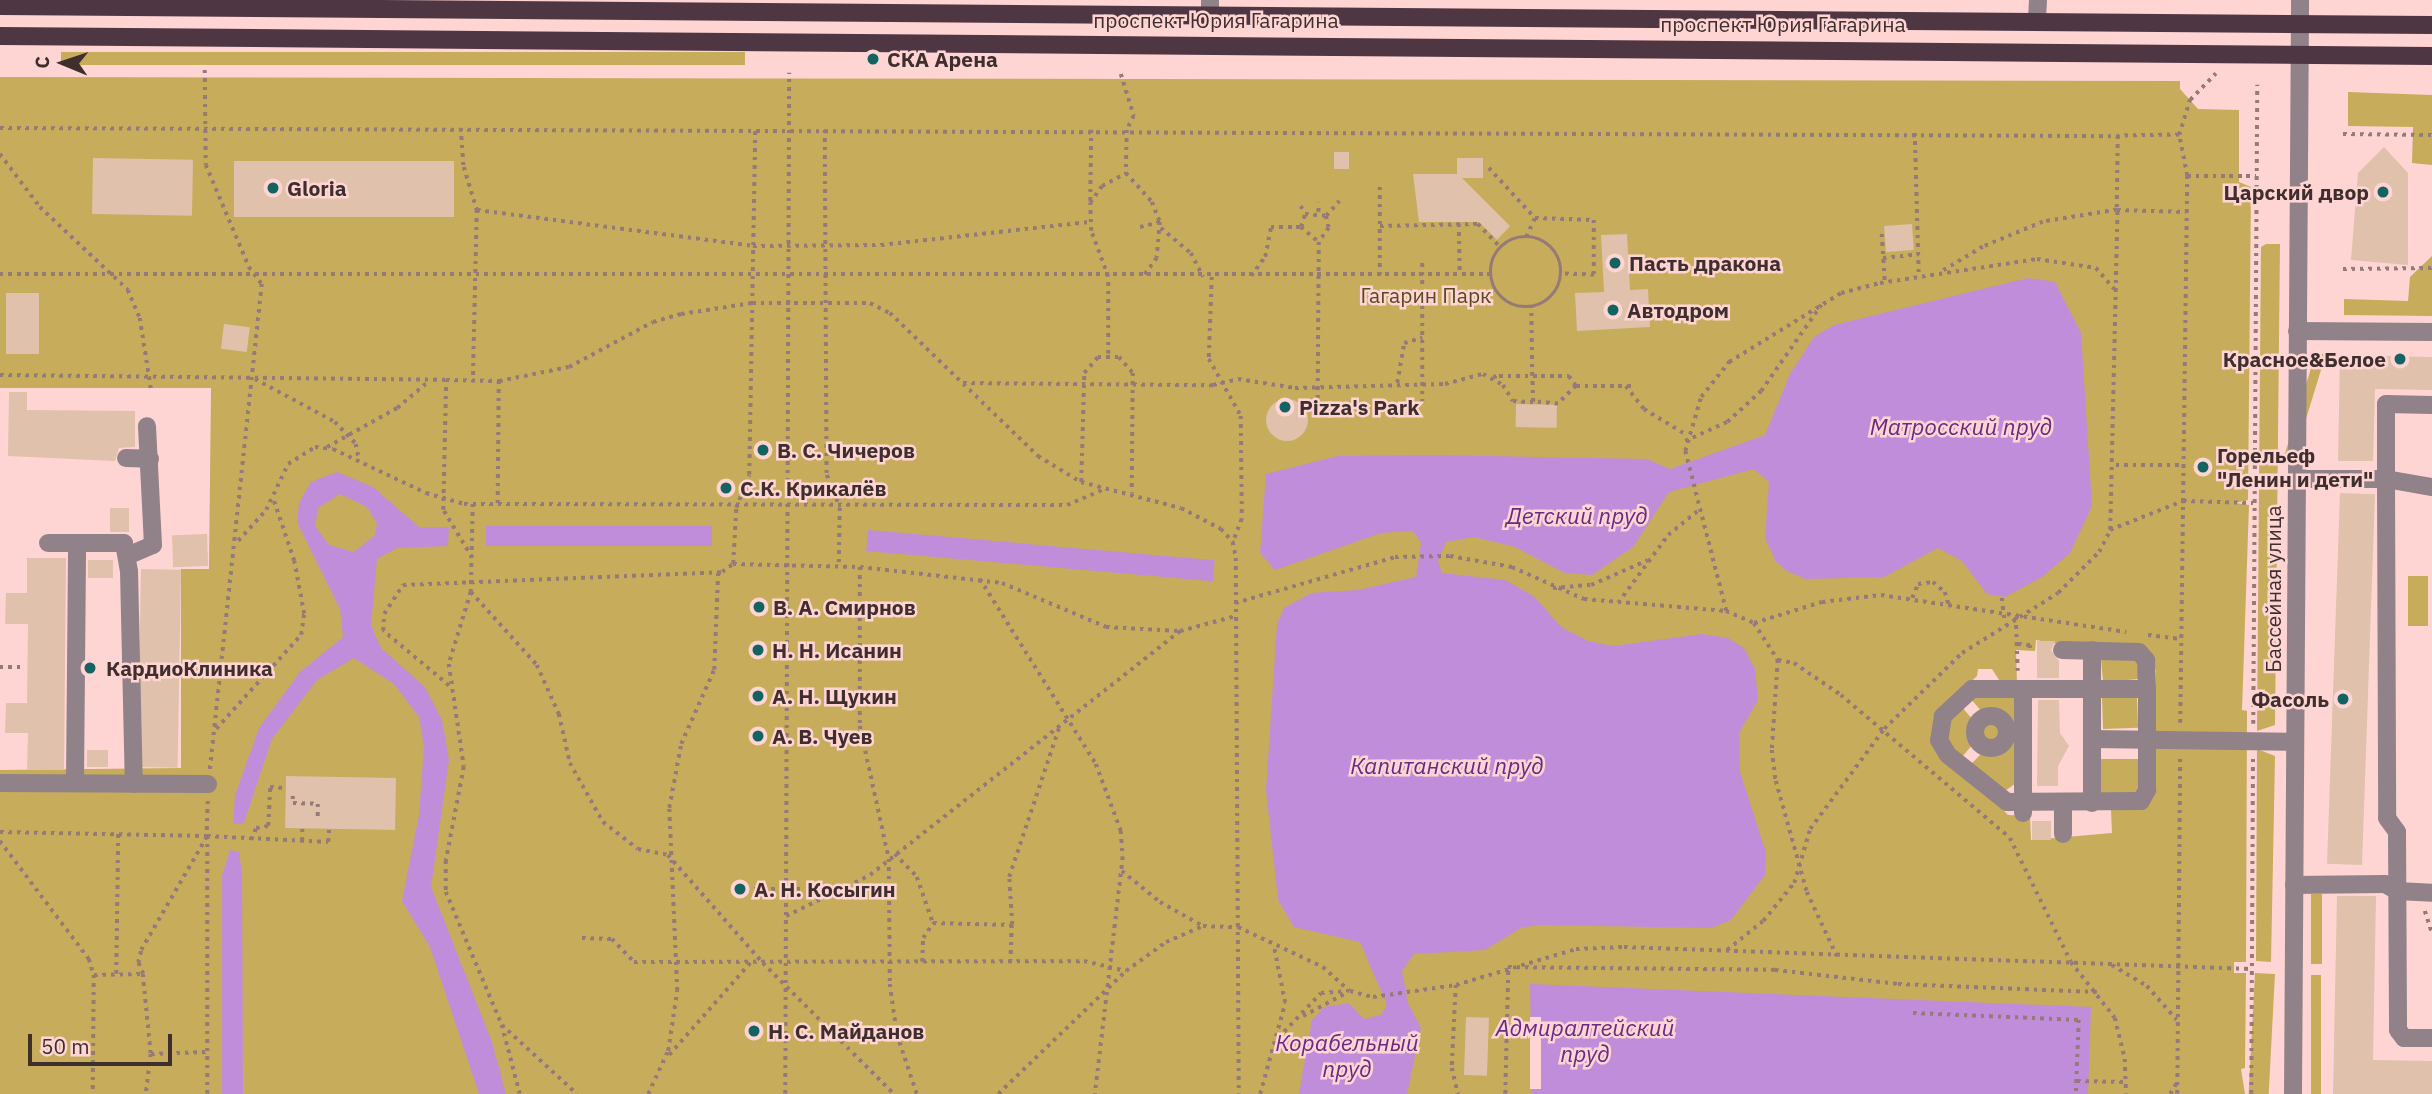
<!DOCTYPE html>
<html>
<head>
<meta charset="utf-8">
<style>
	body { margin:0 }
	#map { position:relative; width:2432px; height:1094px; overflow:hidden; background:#fed5d3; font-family:"IBM Plex Sans",sans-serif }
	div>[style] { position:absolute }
	.green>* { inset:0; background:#c6ac5b; transform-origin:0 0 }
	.round { border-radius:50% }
	.water>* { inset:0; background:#c08ddb; transform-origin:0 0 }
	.pier>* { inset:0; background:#fed5d3; transform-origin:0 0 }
	.building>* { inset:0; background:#e0c1ab; transform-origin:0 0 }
	.path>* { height:3.5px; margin-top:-1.75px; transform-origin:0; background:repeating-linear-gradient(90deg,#957a78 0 3.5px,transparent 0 8.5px) }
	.path>.ring { margin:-1.75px; padding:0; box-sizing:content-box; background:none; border:3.5px solid #957a78; border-radius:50% }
	.minor>* { height:18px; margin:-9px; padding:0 9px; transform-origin:9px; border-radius:9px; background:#918289 }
	.minor>.ring { margin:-9px; padding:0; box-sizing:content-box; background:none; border:18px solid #918289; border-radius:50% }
	.major>* { height:18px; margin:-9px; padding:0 9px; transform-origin:9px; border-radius:9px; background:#4f3643 }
	.dots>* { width:19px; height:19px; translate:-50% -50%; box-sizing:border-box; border:4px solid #fed5d3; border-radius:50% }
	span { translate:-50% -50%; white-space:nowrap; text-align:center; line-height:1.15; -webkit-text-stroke:5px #fed5d3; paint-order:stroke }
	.street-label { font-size:21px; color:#3e2e2d }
	.poi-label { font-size:21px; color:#3e2e2d; font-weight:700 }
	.left { translate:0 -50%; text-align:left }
	.right { translate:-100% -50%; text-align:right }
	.park-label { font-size:21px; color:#564920 }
	.water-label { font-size:23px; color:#692985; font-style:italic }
	.north { position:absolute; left:28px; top:28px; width:70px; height:70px; -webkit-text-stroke:5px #fed5d3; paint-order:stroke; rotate:272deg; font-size:19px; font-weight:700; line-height:28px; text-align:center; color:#3e2e2d }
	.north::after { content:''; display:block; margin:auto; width:24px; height:32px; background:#3e2e2d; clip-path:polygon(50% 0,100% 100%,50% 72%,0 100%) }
	.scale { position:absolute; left:28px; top:1034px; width:144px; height:32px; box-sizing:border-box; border:4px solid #3e2e2d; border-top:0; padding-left:9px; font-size:21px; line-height:24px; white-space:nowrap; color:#3e2e2d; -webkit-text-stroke:5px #fed5d3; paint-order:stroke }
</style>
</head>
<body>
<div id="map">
	<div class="green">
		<i style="left:61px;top:52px;width:684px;height:13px"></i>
		<i style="clip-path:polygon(evenodd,0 77px,2180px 81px,2180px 89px,2198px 109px,2239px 110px,2239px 182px,2251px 187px,2248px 500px,2236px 503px,2249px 505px,2242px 710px,2247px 711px,2246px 962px,2234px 962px,2234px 973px,2246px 973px,2245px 1068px,2241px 1069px,2245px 1094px,0 1094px,0 770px,181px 768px,181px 569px,209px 569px,211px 388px,0 388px,0 77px,2036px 640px,2151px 661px,2156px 670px,2154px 730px,2161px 733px,2138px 810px,2111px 810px,2112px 833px,2031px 840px,2030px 816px,2008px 815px,1932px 736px,1935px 716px,1977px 676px,1978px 669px,1992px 669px,2001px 683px,2017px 683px,2016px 650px,2035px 651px,2036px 640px)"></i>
		<i style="clip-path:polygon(2348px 92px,2432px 95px,2432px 165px,2412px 163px,2413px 127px,2348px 126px)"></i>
		<i style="clip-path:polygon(2266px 244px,2280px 244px,2275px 725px,2257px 731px,2261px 247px)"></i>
		<i style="clip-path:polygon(2432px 256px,2432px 316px,2344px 315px,2344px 299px,2408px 301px,2410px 277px)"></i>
		<i style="left:2316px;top:352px;width:10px;height:115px;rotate:17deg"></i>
		<i style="left:2408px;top:576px;width:20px;height:50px"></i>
		<i style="clip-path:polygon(2101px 659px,2137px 659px,2139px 679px,2103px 682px)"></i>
		<i style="clip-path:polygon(1975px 697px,2014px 698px,2016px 723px,1997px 712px,1982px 712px,1971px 699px)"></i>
		<i style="left:2102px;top:698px;width:35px;height:31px;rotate:-2deg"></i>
		<i style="clip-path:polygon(1961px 706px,1973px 720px,1973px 744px,1962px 757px,1946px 745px,1947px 719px)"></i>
		<i class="round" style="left:1979px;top:720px;width:24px;height:24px"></i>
		<i style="clip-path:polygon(2015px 741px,2016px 783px,2005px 791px,1971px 764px,1983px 752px,2000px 752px)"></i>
		<i style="clip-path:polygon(2257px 749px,2275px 756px,2271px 962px,2256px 961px)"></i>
		<i style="left:2101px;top:759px;width:37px;height:35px"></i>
		<i style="left:2311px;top:894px;width:11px;height:70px"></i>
		<i style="left:2255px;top:973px;width:20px;height:121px;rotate:3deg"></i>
		<i style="left:2311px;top:975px;width:10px;height:119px"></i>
	</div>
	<div class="water">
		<i style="clip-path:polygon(2028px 278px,2055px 282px,2081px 333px,2092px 506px,2070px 553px,2042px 577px,2005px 597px,1987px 594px,1962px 561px,1938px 548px,1884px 577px,1806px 579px,1787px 571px,1776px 562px,1765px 538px,1769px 482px,1754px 469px,1669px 492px,1633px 547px,1592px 575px,1565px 573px,1515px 547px,1474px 537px,1446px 542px,1438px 561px,1442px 573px,1505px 580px,1535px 597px,1561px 627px,1588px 641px,1613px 646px,1702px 634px,1728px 638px,1744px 648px,1755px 669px,1758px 700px,1739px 733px,1740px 772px,1766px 853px,1765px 875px,1731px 920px,1711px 928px,1537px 925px,1521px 928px,1485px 950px,1414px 954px,1402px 971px,1408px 1003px,1421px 1028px,1407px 1094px,1299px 1094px,1312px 1020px,1324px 1007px,1349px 1003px,1364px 1019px,1381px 1015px,1387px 1005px,1360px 942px,1294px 927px,1278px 900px,1266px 790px,1277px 624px,1284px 608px,1311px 593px,1358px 590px,1416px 577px,1421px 543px,1413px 531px,1381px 533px,1275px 570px,1260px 553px,1266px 474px,1338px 456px,1436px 455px,1647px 459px,1670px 469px,1765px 435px,1790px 374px,1814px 337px,1834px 325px)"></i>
		<i style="clip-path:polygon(evenodd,337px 472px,373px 487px,419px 527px,449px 527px,448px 546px,397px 548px,377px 559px,371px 625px,381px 648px,425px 687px,442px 720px,449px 760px,431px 887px,492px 1042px,506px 1094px,479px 1094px,430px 947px,402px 901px,419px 815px,424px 747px,419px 717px,394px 684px,354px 658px,317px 680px,272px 739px,244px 823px,233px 824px,235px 795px,259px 728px,300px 672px,343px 637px,340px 609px,297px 522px,299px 503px,311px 482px,337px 472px,340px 494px,367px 507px,377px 523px,375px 535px,354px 552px,329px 545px,315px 526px,318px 508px,340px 494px)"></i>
		<i style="left:486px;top:526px;width:226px;height:20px"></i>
		<i style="left:868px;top:530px;width:348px;height:21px;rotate:5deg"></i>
		<i style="clip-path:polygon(230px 850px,239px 852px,242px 874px,243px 1094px,222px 1094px,222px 876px)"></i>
		<i style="clip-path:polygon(1530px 984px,2091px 1007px,2088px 1094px,1532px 1094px)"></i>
	</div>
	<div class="pier">
		<i style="left:1530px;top:1017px;width:11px;height:72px"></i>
	</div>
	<div class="building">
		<i style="clip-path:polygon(2384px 147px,2408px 173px,2408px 265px,2351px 260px,2358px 173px)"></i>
		<i style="left:1334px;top:152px;width:15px;height:17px"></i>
		<i style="left:93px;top:158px;width:100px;height:56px;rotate:1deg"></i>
		<i style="clip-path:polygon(1457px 158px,1483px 158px,1483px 178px,1462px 178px,1510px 226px,1497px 240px,1479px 222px,1419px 222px,1413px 174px,1457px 174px)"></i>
		<i style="left:454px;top:161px;width:56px;height:220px;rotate:90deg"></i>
		<i style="left:1912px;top:224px;width:26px;height:28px;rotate:86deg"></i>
		<i style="clip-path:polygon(1627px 234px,1630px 290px,1648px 289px,1650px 327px,1577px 331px,1575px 293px,1604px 292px,1601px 235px)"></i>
		<i style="left:6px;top:293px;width:33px;height:61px"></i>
		<i style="left:224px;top:324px;width:26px;height:25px;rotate:7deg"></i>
		<i style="clip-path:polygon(2340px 355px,2432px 357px,2432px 390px,2375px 389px,2373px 461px,2338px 461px)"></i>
		<i style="clip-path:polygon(9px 392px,27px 392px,27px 410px,135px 411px,135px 447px,119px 448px,115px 461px,8px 456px)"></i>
		<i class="round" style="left:1266px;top:399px;width:42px;height:42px"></i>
		<i style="left:1516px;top:404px;width:41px;height:23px;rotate:1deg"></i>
		<i style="left:2340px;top:493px;width:35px;height:371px;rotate:2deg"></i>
		<i style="left:110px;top:508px;width:19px;height:24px"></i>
		<i style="left:207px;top:534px;width:32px;height:35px;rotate:88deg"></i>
		<i style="clip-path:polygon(27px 558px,66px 558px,64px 770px,27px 770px,28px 733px,5px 733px,6px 703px,27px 703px,28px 624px,5px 624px,6px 593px,27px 593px)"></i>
		<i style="left:88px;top:560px;width:25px;height:18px"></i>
		<i style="left:141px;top:569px;width:40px;height:198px;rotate:1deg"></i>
		<i style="clip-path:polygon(2037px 641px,2055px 641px,2051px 650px,2059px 661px,2059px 678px,2037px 678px)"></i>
		<i style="clip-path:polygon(2038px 700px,2059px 700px,2060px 733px,2069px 746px,2058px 766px,2058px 786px,2037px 786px)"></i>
		<i style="left:87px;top:750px;width:21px;height:17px"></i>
		<i style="left:286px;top:776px;width:110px;height:52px;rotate:1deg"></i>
		<i style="left:2032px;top:821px;width:19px;height:19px"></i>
		<i style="clip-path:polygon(2337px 896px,2376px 896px,2373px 1060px,2432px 1061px,2432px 1094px,2333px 1094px)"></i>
		<i style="left:1466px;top:1017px;width:23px;height:58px;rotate:2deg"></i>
	</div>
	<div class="path">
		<i style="left:205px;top:70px;width:95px;rotate:89.4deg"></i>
		<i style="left:206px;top:165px;width:111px;rotate:67.1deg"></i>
		<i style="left:249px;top:267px;width:21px;rotate:53deg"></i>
		<i style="left:262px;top:284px;width:488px;rotate:96.1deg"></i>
		<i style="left:1121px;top:74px;width:44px;rotate:72.8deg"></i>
		<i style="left:1134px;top:116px;width:16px;rotate:117deg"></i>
		<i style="left:1127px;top:130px;width:43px;rotate:91.3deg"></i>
		<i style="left:0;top:128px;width:2118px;rotate:0.22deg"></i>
		<i style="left:461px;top:128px;width:39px;rotate:86deg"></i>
		<i style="left:464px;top:167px;width:45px;rotate:73.2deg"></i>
		<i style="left:477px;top:210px;width:171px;rotate:91.3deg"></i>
		<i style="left:825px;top:130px;width:345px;rotate:89.7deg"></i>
		<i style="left:827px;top:475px;width:35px;rotate:68deg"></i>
		<i style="left:840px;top:508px;width:58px;rotate:91deg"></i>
		<i style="left:1915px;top:133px;width:143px;rotate:88.4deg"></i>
		<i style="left:2343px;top:134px;width:89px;rotate:0.6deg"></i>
		<i style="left:2179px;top:135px;width:37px;rotate:-73deg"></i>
		<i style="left:2190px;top:100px;width:37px;rotate:-46deg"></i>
		<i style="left:0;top:154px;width:66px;rotate:53deg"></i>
		<i style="left:40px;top:207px;width:121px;rotate:43.3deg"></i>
		<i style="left:128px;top:290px;width:30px;rotate:67deg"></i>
		<i style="left:140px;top:318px;width:71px;rotate:81.1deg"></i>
		<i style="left:1489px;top:168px;width:68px;rotate:47.4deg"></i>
		<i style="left:2187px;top:176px;width:69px"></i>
		<i style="left:1380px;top:187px;width:88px;rotate:90deg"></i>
		<i style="left:1090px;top:201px;width:71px;rotate:-89.2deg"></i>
		<i style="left:1301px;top:206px;width:9px;rotate:63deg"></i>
		<i style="left:477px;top:210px;width:278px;rotate:7.4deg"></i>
		<i style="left:753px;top:246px;width:128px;rotate:-0.4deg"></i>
		<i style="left:881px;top:245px;width:209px;rotate:-6.3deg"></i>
		<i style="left:1318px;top:212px;width:9px;rotate:-84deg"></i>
		<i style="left:1326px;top:216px;width:20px;rotate:-49deg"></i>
		<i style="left:1459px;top:224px;width:50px;rotate:88.9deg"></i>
		<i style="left:1380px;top:226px;width:98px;rotate:-1.2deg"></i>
		<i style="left:1478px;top:224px;width:33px;rotate:46deg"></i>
		<i style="left:1140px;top:227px;width:21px;rotate:-14deg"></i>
		<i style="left:1301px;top:227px;width:14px;rotate:-73deg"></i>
		<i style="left:1305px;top:214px;width:21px;rotate:5deg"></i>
		<i style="left:1326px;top:216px;width:12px;rotate:76deg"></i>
		<i style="left:1329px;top:228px;width:17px;rotate:126deg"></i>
		<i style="left:1161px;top:228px;width:39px;rotate:40deg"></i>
		<i style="left:1191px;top:253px;width:27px;rotate:63deg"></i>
		<i style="left:1882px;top:234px;width:48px;rotate:86.4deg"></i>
		<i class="ring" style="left:1491px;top:237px;width:66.5px;height:66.5px"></i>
		<i style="left:1526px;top:237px;width:21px;rotate:-65deg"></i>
		<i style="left:1535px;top:218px;width:59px;rotate:1.9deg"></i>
		<i style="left:1594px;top:220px;width:55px;rotate:90deg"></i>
		<i style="left:1594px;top:275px;width:31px;rotate:-178deg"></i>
		<i style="left:1883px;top:258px;width:36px;rotate:-6deg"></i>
		<i style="left:2343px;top:269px;width:89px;rotate:-0.6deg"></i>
		<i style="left:0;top:274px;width:1491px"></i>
		<i style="left:1251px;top:276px;width:24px;rotate:-54deg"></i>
		<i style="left:1265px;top:257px;width:31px;rotate:-79deg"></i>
		<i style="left:1271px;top:227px;width:30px"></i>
		<i style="left:1301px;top:227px;width:23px;rotate:40deg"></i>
		<i style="left:1319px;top:242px;width:162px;rotate:90.4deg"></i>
		<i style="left:1212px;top:277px;width:82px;rotate:92.1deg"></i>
		<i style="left:1209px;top:359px;width:65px;rotate:60.7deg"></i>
		<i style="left:1241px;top:416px;width:103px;rotate:89.4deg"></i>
		<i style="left:1242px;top:519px;width:25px;rotate:111deg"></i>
		<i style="left:1108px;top:354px;width:77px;rotate:-90deg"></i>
		<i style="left:1108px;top:277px;width:49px;rotate:-110.3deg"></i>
		<i style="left:1091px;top:231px;width:28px;rotate:-92deg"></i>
		<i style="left:1090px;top:203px;width:21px;rotate:-55deg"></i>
		<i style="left:1102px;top:186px;width:27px;rotate:-28deg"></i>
		<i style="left:1126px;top:173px;width:39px;rotate:48deg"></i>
		<i style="left:1152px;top:202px;width:22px;rotate:68deg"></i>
		<i style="left:1160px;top:222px;width:36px;rotate:95deg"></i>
		<i style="left:1157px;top:258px;width:22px;rotate:126deg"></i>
		<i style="left:0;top:375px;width:446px;rotate:0.6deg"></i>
		<i style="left:1493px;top:377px;width:6px;rotate:-9deg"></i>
		<i style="left:1499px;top:376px;width:70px"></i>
		<i style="left:1569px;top:376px;width:12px;rotate:55deg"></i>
		<i style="left:1576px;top:386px;width:25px;rotate:135deg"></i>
		<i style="left:1558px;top:404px;width:25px;rotate:-175deg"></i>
		<i style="left:1533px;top:402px;width:26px;rotate:-92deg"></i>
		<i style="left:1532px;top:376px;width:69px;rotate:-90.8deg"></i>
		<i style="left:255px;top:379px;width:91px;rotate:28.3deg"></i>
		<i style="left:335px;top:422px;width:30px;rotate:46deg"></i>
		<i style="left:356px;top:444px;width:16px;rotate:79deg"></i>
		<i style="left:499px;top:381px;width:71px;rotate:-11.3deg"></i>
		<i style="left:569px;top:367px;width:95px;rotate:-28.2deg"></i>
		<i style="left:653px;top:322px;width:29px;rotate:-16deg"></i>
		<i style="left:681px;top:314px;width:72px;rotate:-8.8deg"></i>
		<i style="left:752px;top:303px;width:118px"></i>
		<i style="left:870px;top:303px;width:22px;rotate:27deg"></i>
		<i style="left:890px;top:313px;width:206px;rotate:44deg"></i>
		<i style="left:1038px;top:456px;width:50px;rotate:31.2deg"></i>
		<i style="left:1081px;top:482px;width:103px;rotate:14.6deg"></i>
		<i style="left:1181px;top:508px;width:45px;rotate:27.7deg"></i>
		<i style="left:1221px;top:529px;width:18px;rotate:47deg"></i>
		<i style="left:1233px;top:542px;width:16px;rotate:79deg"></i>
		<i style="left:1236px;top:558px;width:536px;rotate:89.68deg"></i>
		<i style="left:963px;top:383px;width:250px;rotate:0.5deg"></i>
		<i style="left:1213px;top:385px;width:26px;rotate:-13deg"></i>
		<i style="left:1238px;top:379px;width:58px;rotate:9deg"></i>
		<i style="left:1295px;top:388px;width:150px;rotate:-1.5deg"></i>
		<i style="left:1445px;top:384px;width:39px;rotate:-15deg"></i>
		<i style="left:1483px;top:374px;width:23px;rotate:29deg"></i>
		<i style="left:1503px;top:385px;width:19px;rotate:58deg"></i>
		<i style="left:1513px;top:401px;width:20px;rotate:3deg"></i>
		<i style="left:1397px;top:383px;width:41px;rotate:-80.1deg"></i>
		<i style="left:1404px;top:343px;width:19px;rotate:-16deg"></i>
		<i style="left:1576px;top:386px;width:56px"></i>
		<i style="left:1626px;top:386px;width:29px;rotate:52deg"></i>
		<i style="left:1644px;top:409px;width:50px;rotate:31.2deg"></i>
		<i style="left:1422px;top:403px;width:142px;rotate:-90deg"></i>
		<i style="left:1685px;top:441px;width:46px;rotate:-24.3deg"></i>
		<i style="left:1727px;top:422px;width:46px;rotate:-42.4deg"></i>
		<i style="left:1761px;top:391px;width:105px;rotate:-55.1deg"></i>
		<i style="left:327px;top:447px;width:80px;rotate:-29.1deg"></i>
		<i style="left:397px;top:408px;width:42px;rotate:-40.2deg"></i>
		<i style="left:2116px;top:465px;width:68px"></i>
		<i style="left:1081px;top:482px;width:109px;rotate:-88.4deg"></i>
		<i style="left:1084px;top:373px;width:21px;rotate:-49deg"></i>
		<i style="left:1098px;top:357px;width:21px"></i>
		<i style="left:1119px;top:357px;width:21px;rotate:49deg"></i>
		<i style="left:1133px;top:373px;width:120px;rotate:90.5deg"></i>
		<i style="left:473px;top:504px;width:88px;rotate:91.3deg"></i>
		<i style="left:471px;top:592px;width:75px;rotate:107deg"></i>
		<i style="left:449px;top:664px;width:104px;rotate:81.7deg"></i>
		<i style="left:464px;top:767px;width:96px;rotate:100.8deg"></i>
		<i style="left:446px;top:861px;width:31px;rotate:90deg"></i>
		<i style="left:446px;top:892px;width:144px;rotate:67.2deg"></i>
		<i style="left:502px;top:1025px;width:71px;rotate:75.4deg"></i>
		<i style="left:2110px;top:530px;width:79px;rotate:-21.7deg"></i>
		<i style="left:2183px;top:501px;width:70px;rotate:1.6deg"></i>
		<i style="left:238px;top:541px;width:42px;rotate:-47.9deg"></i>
		<i style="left:266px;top:510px;width:51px;rotate:-64.4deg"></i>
		<i style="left:288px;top:464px;width:32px;rotate:-32deg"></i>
		<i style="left:315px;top:447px;width:18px;rotate:6deg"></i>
		<i style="left:333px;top:449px;width:103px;rotate:25.3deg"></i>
		<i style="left:426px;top:493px;width:40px;rotate:16deg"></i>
		<i style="left:464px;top:504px;width:603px;rotate:0.1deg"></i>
		<i style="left:1067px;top:505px;width:39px;rotate:-23deg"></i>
		<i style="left:472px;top:558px;width:56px;rotate:-121.1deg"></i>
		<i style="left:443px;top:510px;width:130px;rotate:-88.7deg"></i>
		<i style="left:446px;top:380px;width:53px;rotate:1.1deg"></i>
		<i style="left:499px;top:381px;width:124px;rotate:90.5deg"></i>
		<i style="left:733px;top:564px;width:56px;rotate:-86.9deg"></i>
		<i style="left:736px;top:508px;width:35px;rotate:-68deg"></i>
		<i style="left:749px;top:475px;width:346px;rotate:-89deg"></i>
		<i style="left:860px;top:567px;width:159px;rotate:90deg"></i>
		<i style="left:860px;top:726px;width:136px;rotate:77.7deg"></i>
		<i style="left:889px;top:859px;width:125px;rotate:89.5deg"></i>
		<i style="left:890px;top:984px;width:50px;rotate:82deg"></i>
		<i style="left:897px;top:1034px;width:63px;rotate:71.6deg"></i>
		<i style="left:980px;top:579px;width:218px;rotate:57.9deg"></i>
		<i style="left:1096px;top:764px;width:72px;rotate:69.5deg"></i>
		<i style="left:1121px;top:831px;width:26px;rotate:86deg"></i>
		<i style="left:1123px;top:857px;width:239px;rotate:96.7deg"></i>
		<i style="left:1553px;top:588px;width:38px;rotate:-5deg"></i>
		<i style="left:1591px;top:585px;width:62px;rotate:-23.7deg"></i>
		<i style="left:471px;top:592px;width:98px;rotate:47.9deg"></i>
		<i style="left:537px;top:665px;width:54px;rotate:65.8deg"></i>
		<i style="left:559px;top:714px;width:50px;rotate:77.3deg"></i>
		<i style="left:570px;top:763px;width:68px;rotate:60.8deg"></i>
		<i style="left:603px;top:822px;width:44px;rotate:37.6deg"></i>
		<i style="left:638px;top:849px;width:31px;rotate:11deg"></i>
		<i style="left:668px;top:855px;width:144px;rotate:48.7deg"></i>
		<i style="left:763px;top:963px;width:185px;rotate:45deg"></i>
		<i style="left:1912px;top:598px;width:15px;rotate:-67deg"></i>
		<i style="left:1918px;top:584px;width:15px;rotate:-8deg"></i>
		<i style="left:1933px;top:582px;width:16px;rotate:40deg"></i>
		<i style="left:1945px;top:592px;width:17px;rotate:73deg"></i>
		<i style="left:2002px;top:598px;width:25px;rotate:83deg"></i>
		<i style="left:1235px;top:603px;width:166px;rotate:-16deg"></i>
		<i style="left:1395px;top:557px;width:55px;rotate:-1deg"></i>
		<i style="left:1450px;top:556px;width:63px;rotate:10.1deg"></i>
		<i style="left:1512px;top:567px;width:79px;rotate:24deg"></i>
		<i style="left:1584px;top:599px;width:143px;rotate:4.8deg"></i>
		<i style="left:1726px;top:611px;width:30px;rotate:23deg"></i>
		<i style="left:1754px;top:623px;width:44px;rotate:57deg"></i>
		<i style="left:1778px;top:660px;width:16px;rotate:11deg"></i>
		<i style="left:1794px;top:663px;width:57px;rotate:34.2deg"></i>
		<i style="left:1841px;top:695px;width:221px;rotate:40.2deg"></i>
		<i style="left:2010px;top:838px;width:138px;rotate:63.8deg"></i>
		<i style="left:2071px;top:962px;width:71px;rotate:51.8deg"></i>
		<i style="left:2115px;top:1018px;width:42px;rotate:76.3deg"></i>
		<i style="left:2125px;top:1059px;width:35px;rotate:88deg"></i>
		<i style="left:1618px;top:603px;width:84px;rotate:-53.7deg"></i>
		<i style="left:1668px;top:535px;width:41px;rotate:-39.1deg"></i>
		<i style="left:1726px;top:611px;width:165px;rotate:-104.4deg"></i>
		<i style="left:1685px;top:451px;width:56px;rotate:-73.5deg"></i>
		<i style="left:1701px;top:397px;width:45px;rotate:-51.3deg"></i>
		<i style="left:1729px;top:362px;width:132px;rotate:-31.6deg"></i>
		<i style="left:1841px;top:293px;width:40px;rotate:-14.4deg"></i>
		<i style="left:1880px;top:283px;width:159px;rotate:-8.7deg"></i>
		<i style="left:2037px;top:259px;width:60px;rotate:8.7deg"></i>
		<i style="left:2096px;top:268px;width:28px;rotate:49deg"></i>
		<i style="left:2016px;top:617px;width:54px;rotate:87.9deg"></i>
		<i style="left:1754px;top:623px;width:71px;rotate:-17.2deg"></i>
		<i style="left:1822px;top:602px;width:59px;rotate:-6.8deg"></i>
		<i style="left:1881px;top:595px;width:248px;rotate:8.6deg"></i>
		<i style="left:2148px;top:635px;width:33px;rotate:7deg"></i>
		<i style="left:2018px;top:644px;width:12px;rotate:5deg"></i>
		<i style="left:2030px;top:645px;width:5px;rotate:90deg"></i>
		<i style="left:1778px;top:660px;width:90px;rotate:93.8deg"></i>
		<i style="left:1772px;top:750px;width:31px;rotate:83deg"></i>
		<i style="left:1776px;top:781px;width:115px;rotate:74.4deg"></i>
		<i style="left:1807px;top:892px;width:71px;rotate:64.9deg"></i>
		<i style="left:0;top:667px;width:20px"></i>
		<i style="left:449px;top:686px;width:86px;rotate:-140.2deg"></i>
		<i style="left:383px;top:631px;width:17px;rotate:-87deg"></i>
		<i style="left:384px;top:614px;width:35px;rotate:-57deg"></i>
		<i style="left:403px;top:585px;width:319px;rotate:-2.3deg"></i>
		<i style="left:722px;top:572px;width:14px;rotate:-36deg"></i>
		<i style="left:733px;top:564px;width:127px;rotate:1.4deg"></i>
		<i style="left:860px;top:567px;width:143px;rotate:6.4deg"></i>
		<i style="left:1002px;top:583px;width:113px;rotate:22.9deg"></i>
		<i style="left:1106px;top:627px;width:74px;rotate:3.1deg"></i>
		<i style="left:2180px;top:723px;width:547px;rotate:-89.27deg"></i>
		<i style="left:2187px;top:176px;width:42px;rotate:-101deg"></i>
		<i style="left:2179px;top:135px;width:61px;rotate:179.1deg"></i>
		<i style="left:2118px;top:136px;width:74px;rotate:90.8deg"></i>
		<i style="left:2117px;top:210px;width:69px;rotate:1.7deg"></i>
		<i style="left:2253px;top:724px;width:639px;rotate:-89.64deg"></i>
		<i style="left:216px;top:729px;width:127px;rotate:-47.9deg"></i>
		<i style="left:301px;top:635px;width:21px;rotate:-82deg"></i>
		<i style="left:304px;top:614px;width:54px;rotate:-100.7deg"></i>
		<i style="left:294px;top:561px;width:65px;rotate:-108.7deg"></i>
		<i style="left:293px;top:796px;width:7px;rotate:90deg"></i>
		<i style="left:293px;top:803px;width:25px;rotate:2deg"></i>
		<i style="left:318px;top:804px;width:14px;rotate:90deg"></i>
		<i style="left:208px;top:801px;width:35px;rotate:92deg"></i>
		<i style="left:207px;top:836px;width:121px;rotate:2.8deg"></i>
		<i style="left:328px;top:842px;width:13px;rotate:-86deg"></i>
		<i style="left:0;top:832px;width:207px;rotate:1.1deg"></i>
		<i style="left:251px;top:840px;width:13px;rotate:-67deg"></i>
		<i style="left:256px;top:828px;width:12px;rotate:-9deg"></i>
		<i style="left:268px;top:826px;width:39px;rotate:-87deg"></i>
		<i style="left:270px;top:787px;width:16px;rotate:4deg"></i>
		<i style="left:0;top:841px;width:148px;rotate:53deg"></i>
		<i style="left:89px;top:959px;width:17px;rotate:73deg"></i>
		<i style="left:94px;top:975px;width:119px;rotate:90.5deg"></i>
		<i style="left:302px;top:841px;width:13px;rotate:-90deg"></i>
		<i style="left:895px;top:854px;width:32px;rotate:46deg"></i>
		<i style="left:917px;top:877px;width:49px;rotate:70.8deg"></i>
		<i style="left:1122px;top:871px;width:49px;rotate:39.2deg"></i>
		<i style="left:1160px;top:902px;width:49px;rotate:29.2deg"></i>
		<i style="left:746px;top:889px;width:54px"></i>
		<i style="left:2425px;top:911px;width:23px;rotate:72deg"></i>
		<i style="left:786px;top:916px;width:93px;rotate:-26deg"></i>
		<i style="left:870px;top:875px;width:395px;rotate:-38.2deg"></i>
		<i style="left:1180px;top:631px;width:58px;rotate:-15deg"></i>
		<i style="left:1012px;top:925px;width:48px;rotate:-93.6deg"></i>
		<i style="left:1009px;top:877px;width:160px;rotate:-71.5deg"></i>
		<i style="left:582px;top:938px;width:30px;rotate:2deg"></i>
		<i style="left:612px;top:939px;width:32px;rotate:46deg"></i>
		<i style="left:634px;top:962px;width:450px;rotate:-0.1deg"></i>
		<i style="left:1084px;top:961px;width:43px;rotate:13.4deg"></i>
		<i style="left:1727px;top:950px;width:46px;rotate:-38.9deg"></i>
		<i style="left:1763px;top:921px;width:49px;rotate:-50.8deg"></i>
		<i style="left:1794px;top:883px;width:56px;rotate:-73.5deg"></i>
		<i style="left:1810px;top:829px;width:124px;rotate:-53.5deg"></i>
		<i style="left:1884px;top:729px;width:109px;rotate:-44.3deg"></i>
		<i style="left:1962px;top:653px;width:113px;rotate:-32deg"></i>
		<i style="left:2058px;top:593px;width:58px;rotate:-45deg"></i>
		<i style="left:2099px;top:552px;width:25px;rotate:-63deg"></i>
		<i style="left:2110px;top:530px;width:320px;rotate:-88.7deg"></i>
		<i style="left:2117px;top:210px;width:75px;rotate:170.8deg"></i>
		<i style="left:2043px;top:222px;width:65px;rotate:157.4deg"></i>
		<i style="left:1983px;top:247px;width:49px;rotate:149.2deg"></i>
		<i style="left:922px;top:962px;width:24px;rotate:-88deg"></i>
		<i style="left:923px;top:938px;width:18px;rotate:-56deg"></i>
		<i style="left:933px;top:923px;width:79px;rotate:1.5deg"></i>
		<i style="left:1012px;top:925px;width:36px;rotate:92deg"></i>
		<i style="left:2112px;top:965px;width:41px;rotate:31deg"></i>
		<i style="left:2147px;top:986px;width:45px;rotate:48.6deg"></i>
		<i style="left:116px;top:974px;width:140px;rotate:-89.2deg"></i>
		<i style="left:143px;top:974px;width:12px;rotate:-114deg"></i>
		<i style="left:138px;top:963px;width:13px;rotate:-77deg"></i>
		<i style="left:141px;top:950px;width:129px;rotate:-59.9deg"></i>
		<i style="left:94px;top:975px;width:49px;rotate:-1.2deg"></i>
		<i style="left:143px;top:974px;width:80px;rotate:84.3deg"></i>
		<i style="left:151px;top:1054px;width:40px;rotate:97.1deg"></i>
		<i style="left:1456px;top:985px;width:83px;rotate:92.8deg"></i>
		<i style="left:1452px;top:1068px;width:27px;rotate:77deg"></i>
		<i style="left:1913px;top:1013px;width:166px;rotate:2.4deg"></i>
		<i style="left:2079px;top:1020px;width:74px;rotate:92.3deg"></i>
		<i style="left:1303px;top:1016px;width:51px;rotate:-28.1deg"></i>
		<i style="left:502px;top:1025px;width:102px;rotate:42.6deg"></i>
		<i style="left:1278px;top:1038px;width:62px;rotate:-46.3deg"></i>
		<i style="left:1321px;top:993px;width:27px;rotate:-4deg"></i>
		<i style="left:151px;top:1054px;width:56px;rotate:-2deg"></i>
		<i style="left:669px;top:1055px;width:123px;rotate:-48.6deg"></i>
		<i style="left:2077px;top:1081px;width:50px;rotate:1.1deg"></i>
		<i style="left:207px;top:1094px;width:258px;rotate:-90deg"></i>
		<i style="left:648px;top:1094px;width:47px;rotate:-65.1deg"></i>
		<i style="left:668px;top:1051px;width:61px;rotate:-81.5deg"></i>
		<i style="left:677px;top:991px;width:183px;rotate:-92.5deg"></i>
		<i style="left:669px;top:808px;width:65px;rotate:-79.4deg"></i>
		<i style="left:681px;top:744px;width:81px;rotate:-66deg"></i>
		<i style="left:714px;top:670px;width:98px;rotate:-87.7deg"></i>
		<i style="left:785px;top:1094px;width:1021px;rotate:-89.78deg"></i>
		<i style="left:998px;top:1094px;width:178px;rotate:-43.9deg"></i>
		<i style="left:1126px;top:971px;width:49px;rotate:-35.9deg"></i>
		<i style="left:1166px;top:942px;width:40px;rotate:-23.4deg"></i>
		<i style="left:1203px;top:926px;width:35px;rotate:2deg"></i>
		<i style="left:1238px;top:927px;width:94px;rotate:25.2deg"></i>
		<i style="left:1323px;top:967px;width:36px;rotate:42deg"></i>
		<i style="left:1350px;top:991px;width:24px;rotate:15deg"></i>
		<i style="left:1373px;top:997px;width:84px;rotate:-8.2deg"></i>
		<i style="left:1456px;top:985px;width:125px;rotate:-16.7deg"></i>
		<i style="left:1576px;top:949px;width:48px;rotate:-2.4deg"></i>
		<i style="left:1624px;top:947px;width:628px;rotate:2.01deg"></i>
		<i style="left:1260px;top:1094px;width:94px;rotate:-74.6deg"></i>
		<i style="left:1285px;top:1003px;width:56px;rotate:-101.3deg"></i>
		<i style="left:1505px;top:1094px;width:127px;rotate:-88.6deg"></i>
		<i style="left:1508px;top:967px;width:267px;rotate:0.6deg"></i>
		<i style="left:1775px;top:970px;width:124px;rotate:6.5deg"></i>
		<i style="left:1898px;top:984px;width:199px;rotate:2.3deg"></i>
		<i style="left:2170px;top:1094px;width:12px;rotate:-59deg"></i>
		<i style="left:2177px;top:1094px;width:335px;rotate:-89.5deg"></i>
		<i style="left:2251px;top:1094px;width:335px;rotate:-89.7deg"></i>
	</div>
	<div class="minor">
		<i style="left:1210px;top:13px;width:13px;rotate:-90deg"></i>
		<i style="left:2037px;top:19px;width:19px;rotate:-87deg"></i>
		<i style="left:2297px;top:331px;width:135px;rotate:0.4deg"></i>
		<i style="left:2432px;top:405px;width:46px;rotate:-178.8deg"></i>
		<i style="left:2386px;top:404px;width:75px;rotate:90deg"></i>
		<i style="left:2386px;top:479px;width:339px;rotate:89.8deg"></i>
		<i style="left:2387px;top:818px;width:17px;rotate:54deg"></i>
		<i style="left:2397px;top:832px;width:198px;rotate:89.7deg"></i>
		<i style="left:2398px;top:1030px;width:10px;rotate:53deg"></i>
		<i style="left:2404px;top:1038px;width:28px"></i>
		<i style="left:126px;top:458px;width:24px;rotate:2deg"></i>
		<i style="left:2295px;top:479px;width:91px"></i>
		<i style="left:2386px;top:479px;width:47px;rotate:9.9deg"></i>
		<i style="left:48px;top:543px;width:76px"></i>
		<i style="left:124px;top:543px;width:28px;rotate:80deg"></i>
		<i style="left:129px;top:571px;width:213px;rotate:88.7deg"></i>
		<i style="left:127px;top:556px;width:28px;rotate:-23deg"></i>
		<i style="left:153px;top:545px;width:119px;rotate:-92.9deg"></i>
		<i style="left:2062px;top:650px;width:77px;rotate:1.5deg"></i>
		<i style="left:2139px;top:652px;width:11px;rotate:49deg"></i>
		<i style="left:2146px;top:660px;width:29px;rotate:88deg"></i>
		<i style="left:2147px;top:689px;width:175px;rotate:180deg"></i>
		<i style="left:1972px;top:689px;width:40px;rotate:137deg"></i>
		<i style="left:1943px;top:716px;width:24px;rotate:99deg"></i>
		<i style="left:1939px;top:740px;width:17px;rotate:59deg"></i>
		<i style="left:1948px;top:755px;width:75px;rotate:38.5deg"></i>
		<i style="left:2007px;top:802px;width:134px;rotate:-0.4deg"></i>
		<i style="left:2141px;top:801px;width:13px;rotate:-61deg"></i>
		<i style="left:2147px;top:790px;width:101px;rotate:-90deg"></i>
		<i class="ring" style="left:1975px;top:716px;width:14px;height:14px"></i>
		<i style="left:2092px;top:739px;width:203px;rotate:0.8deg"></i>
		<i style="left:0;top:783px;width:208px;rotate:0.3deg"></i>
		<i style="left:75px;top:783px;width:240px;rotate:-89.5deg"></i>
		<i style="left:2092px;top:803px;width:153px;rotate:-90deg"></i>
		<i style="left:2023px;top:813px;width:123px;rotate:-90deg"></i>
		<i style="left:2063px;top:834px;width:31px;rotate:-90deg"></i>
		<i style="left:2294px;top:885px;width:91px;rotate:-0.6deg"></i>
		<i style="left:2385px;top:884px;width:14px;rotate:30deg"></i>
		<i style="left:2397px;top:891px;width:35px;rotate:3deg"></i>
		<i style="left:2293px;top:1094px;width:1094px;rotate:-89.63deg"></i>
	</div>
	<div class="major">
		<i style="left:0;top:6px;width:2432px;rotate:0.45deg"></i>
		<i style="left:0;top:36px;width:2432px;rotate:0.47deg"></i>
	</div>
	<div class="dots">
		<i style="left:873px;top:59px;background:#136363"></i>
		<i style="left:273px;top:188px;background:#136363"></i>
		<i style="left:2383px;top:192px;background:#136363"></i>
		<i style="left:1615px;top:263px;background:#136363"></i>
		<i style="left:1613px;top:310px;background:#136363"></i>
		<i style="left:2400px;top:359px;background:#136363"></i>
		<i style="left:1285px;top:407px;background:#136363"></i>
		<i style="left:763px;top:450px;background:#136363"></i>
		<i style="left:2203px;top:467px;background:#136363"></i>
		<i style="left:726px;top:488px;background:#136363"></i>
		<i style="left:759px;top:607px;background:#136363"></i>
		<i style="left:758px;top:650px;background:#136363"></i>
		<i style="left:90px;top:668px;background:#136363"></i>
		<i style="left:758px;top:696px;background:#136363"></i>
		<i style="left:2343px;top:699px;background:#136363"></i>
		<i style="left:758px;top:736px;background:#136363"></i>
		<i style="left:740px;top:889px;background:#136363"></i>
		<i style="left:754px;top:1031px;background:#136363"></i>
	</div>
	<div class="street-label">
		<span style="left:1216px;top:20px">проспект Юрия Гагарина</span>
		<span style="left:1783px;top:24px">проспект Юрия Гагарина</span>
		<span style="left:2273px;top:589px;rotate:-90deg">Бассейная улица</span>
	</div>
	<div class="poi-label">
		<span class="left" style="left:887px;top:59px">СКА Арена</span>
		<span class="left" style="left:287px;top:188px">Gloria</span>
		<span class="right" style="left:2369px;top:192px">Царский двор</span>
		<span class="left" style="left:1629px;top:263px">Пасть дракона</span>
		<span class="left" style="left:1627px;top:310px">Автодром</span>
		<span class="right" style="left:2386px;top:359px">Красное&amp;Белое</span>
		<span class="left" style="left:1299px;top:407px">Pizza's Park</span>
		<span class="left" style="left:777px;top:450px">В. С. Чичеров</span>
		<span class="left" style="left:2217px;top:467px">Горельеф<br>"Ленин и дети"</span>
		<span class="left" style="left:740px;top:488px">С.К. Крикалёв</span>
		<span class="left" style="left:773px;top:607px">В. А. Смирнов</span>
		<span class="left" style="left:772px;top:650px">Н. Н. Исанин</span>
		<span class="left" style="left:106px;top:668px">КардиоКлиника</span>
		<span class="left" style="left:772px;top:696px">А. Н. Щукин</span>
		<span class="right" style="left:2329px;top:699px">Фасоль</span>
		<span class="left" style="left:772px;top:736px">А. В. Чуев</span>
		<span class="left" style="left:754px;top:889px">А. Н. Косыгин</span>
		<span class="left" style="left:768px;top:1031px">Н. С. Майданов</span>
	</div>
	<div class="park-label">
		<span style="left:1426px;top:295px">Гагарин Парк</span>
	</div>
	<div class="water-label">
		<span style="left:1961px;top:426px">Матросский пруд</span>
		<span style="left:1577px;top:515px">Детский пруд</span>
		<span style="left:1447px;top:765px">Капитанский пруд</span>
		<span style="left:1585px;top:1040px">Адмиралтейский<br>пруд</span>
		<span style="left:1347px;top:1055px">Корабельный<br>пруд</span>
	</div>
	<div class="north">С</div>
	<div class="scale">50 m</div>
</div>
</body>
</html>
